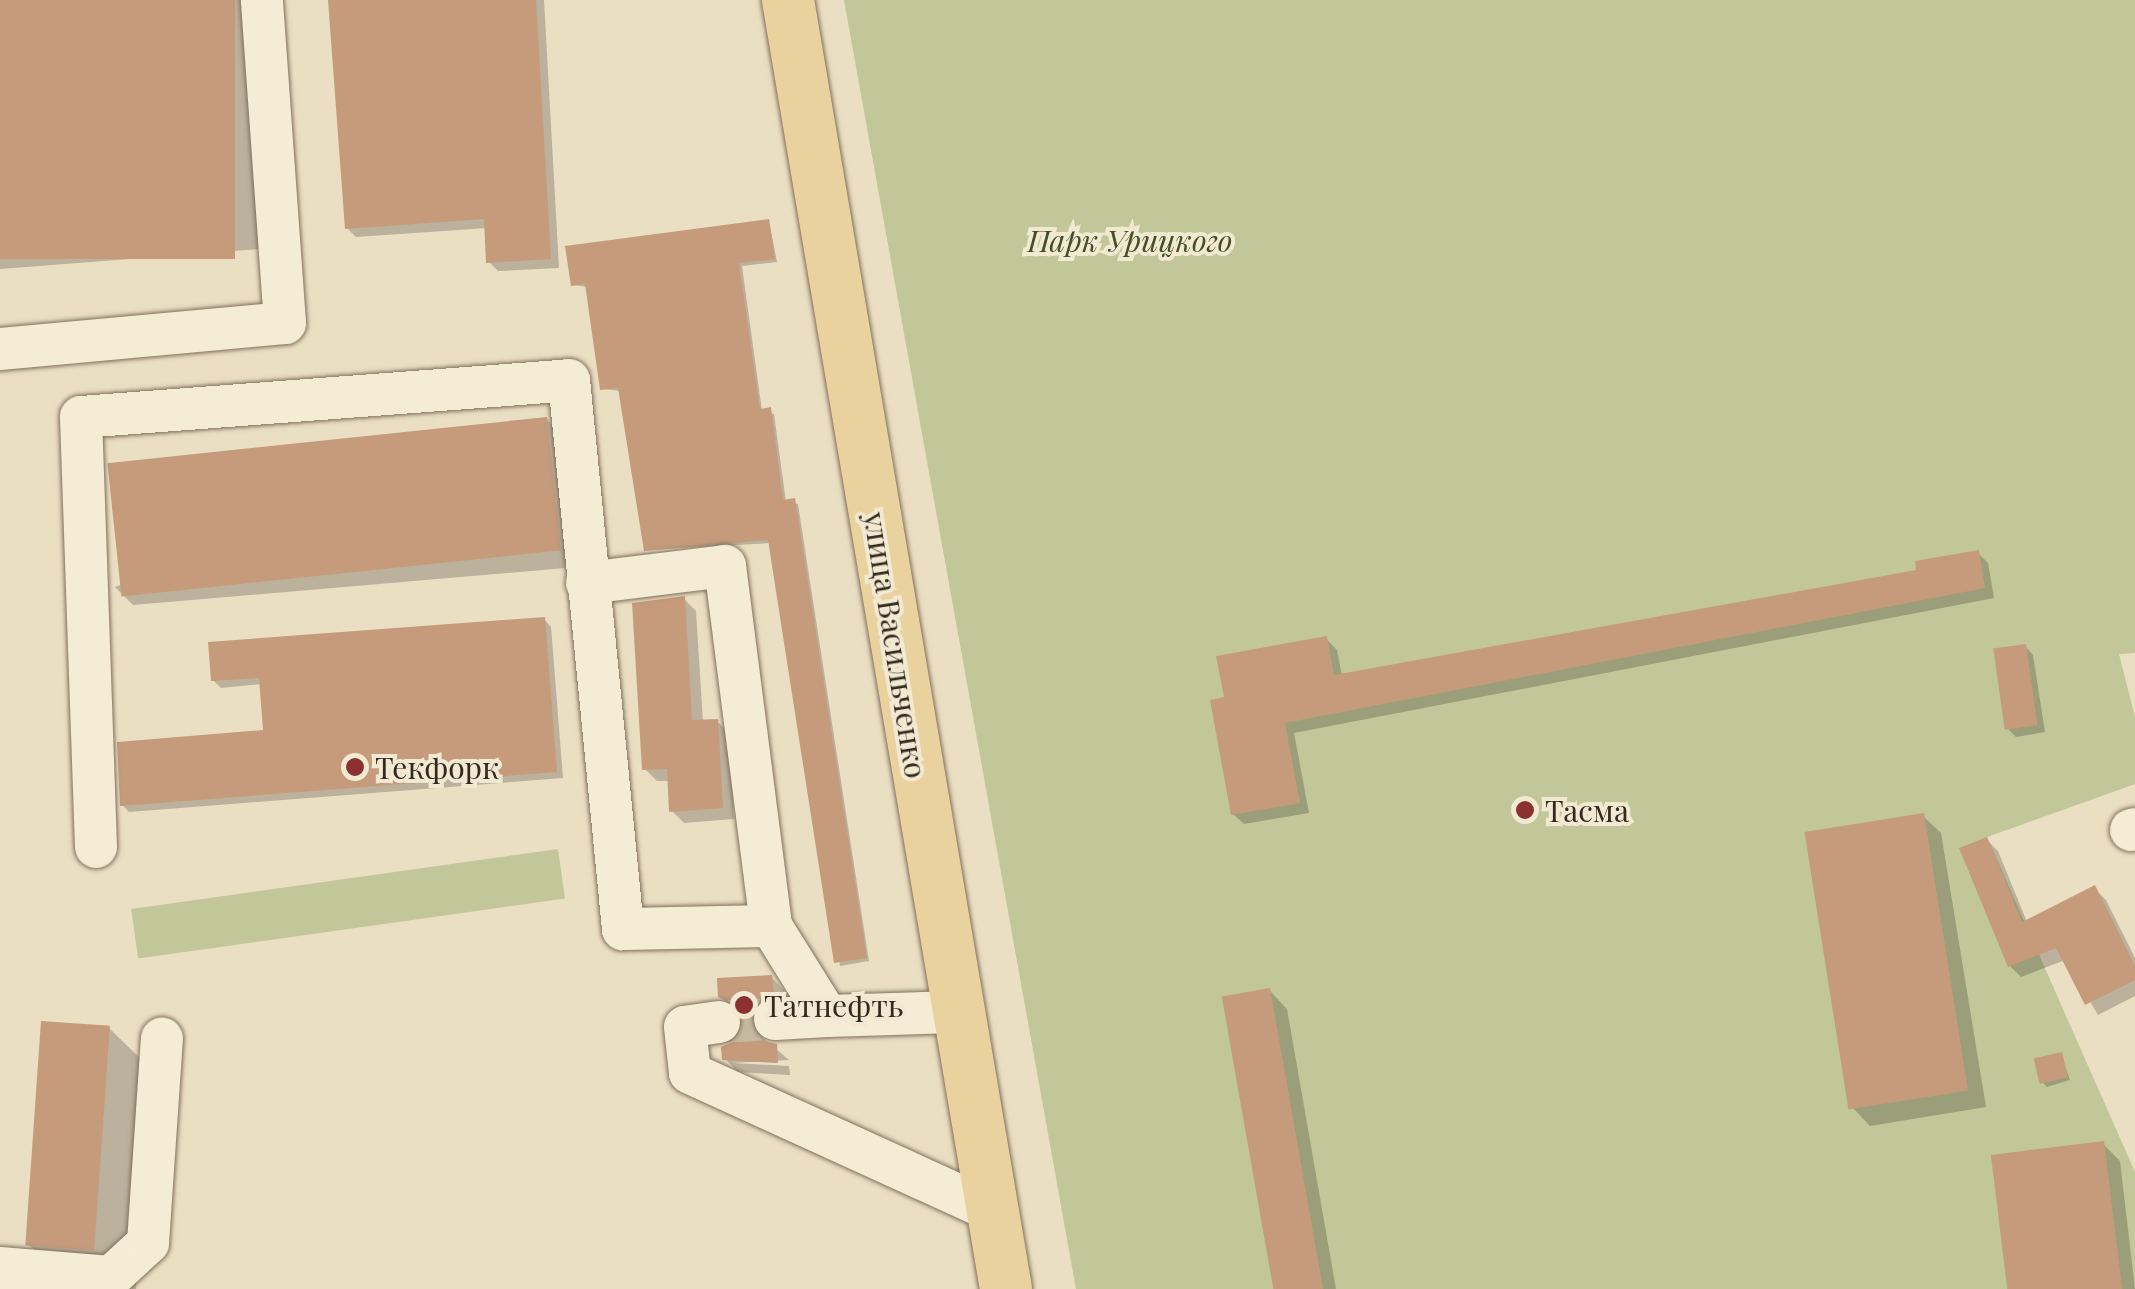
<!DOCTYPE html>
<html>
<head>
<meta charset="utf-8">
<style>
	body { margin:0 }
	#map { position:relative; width:2135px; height:1289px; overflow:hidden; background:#eadec3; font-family:"Playfair Display",serif }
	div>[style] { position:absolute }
	.green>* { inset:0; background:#c1c798; transform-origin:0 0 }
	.shadow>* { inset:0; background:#0003 }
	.building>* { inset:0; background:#c59b7c; transform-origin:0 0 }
	.minor-tunnel>* { height:42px; margin-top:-21px; transform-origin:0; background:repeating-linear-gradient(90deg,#c6baa2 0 42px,transparent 0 63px) }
	.roads { filter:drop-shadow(0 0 2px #82705c) drop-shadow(0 0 2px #82705c) }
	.minor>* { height:42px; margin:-21px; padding:0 21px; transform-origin:21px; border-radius:21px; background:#f5ecd6 }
	.major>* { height:52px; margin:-26px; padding:0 26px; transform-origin:26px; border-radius:26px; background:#ead29e }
	.dots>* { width:28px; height:28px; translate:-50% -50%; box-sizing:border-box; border:5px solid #f2e9d2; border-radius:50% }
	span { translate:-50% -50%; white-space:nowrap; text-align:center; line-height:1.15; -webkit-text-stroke:8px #f2e9d2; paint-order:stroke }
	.park-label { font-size:30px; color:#444e27; font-style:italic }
	.street-label { font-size:30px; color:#34291e }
	.poi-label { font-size:30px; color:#34291e }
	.left { translate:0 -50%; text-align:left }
</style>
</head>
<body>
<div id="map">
	<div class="green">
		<i style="clip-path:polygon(844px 0,2135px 0,2135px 653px,2119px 654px,2135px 717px,2135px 784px,1987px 837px,2135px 1172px,2135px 1289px,1076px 1289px)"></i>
		<i style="left:558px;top:849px;width:50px;height:431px;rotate:82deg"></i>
	</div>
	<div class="shadow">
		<i style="clip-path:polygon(0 0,241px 0,260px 249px,0 269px)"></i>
		<i style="clip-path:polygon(330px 0,544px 0,559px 268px,498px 271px,489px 262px,487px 228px,356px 237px,347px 228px)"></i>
		<i style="clip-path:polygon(769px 221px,777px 262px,742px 266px,762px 411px,774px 414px,786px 502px,798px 504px,869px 961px,840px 966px,771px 543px,646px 550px,621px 391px,602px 389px,588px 287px,573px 285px)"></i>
		<i style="clip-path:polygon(547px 419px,564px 437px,577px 567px,133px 605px,115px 587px)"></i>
		<i style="clip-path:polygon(1978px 553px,1988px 563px,1994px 598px,1294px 733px,1309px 813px,1244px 824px,1233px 814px,1227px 699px,1326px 639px,1337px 650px,1342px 676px,1919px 572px)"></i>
		<i style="clip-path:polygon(684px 599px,696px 611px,703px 722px,717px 721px,729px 733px,734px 819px,684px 823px,672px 811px,670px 781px,657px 781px,645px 769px)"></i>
		<i style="clip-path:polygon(544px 619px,551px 627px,563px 778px,129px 812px,122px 805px,265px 732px,262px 684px,221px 688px,213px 680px)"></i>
		<i style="clip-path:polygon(2025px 646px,2033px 655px,2045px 732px,2016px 737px,2007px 728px)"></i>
		<i style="clip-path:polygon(1923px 816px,1941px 833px,1986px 1107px,1870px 1126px,1853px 1108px)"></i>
		<i style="clip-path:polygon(1986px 839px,1998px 851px,2027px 922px,2094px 888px,2106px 900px,2135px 958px,2135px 996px,2098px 1015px,2065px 960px,2021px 977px,2010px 966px)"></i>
		<i style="clip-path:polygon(771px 977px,784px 990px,786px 1007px,766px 1020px,762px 1037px,789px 1060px,732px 1063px,789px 1066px,790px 1075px,738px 1072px,725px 1059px,746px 1019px,720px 996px)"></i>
		<i style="clip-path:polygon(1270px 991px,1287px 1009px,1336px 1289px,1276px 1289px)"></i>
		<i style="clip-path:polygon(109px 1028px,151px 1069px,136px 1289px,70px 1285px,28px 1244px)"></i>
		<i style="clip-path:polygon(2061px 1055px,2070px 1080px,2047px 1087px,2043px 1083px)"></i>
		<i style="clip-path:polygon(2103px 1144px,2120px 1161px,2135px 1289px,2011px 1289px)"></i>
	</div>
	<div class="building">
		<i style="left:0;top:0;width:235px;height:259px"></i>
		<i style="clip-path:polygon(328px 0,536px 0,551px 259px,486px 263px,484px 219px,345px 229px)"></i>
		<i style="clip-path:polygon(769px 219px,775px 259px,739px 263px,760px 409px,771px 407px,783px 500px,795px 498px,867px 958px,834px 963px,768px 540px,644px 551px,618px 388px,600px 390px,585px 284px,571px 286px,565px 246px)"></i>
		<i style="left:547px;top:417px;width:134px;height:442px;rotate:84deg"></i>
		<i style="clip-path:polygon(1979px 550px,1985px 588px,1285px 723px,1300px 803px,1231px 815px,1210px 700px,1224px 697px,1216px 656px,1327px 636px,1334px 675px,1916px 570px,1915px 561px)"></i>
		<i style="clip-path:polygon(685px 596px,692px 720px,718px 719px,723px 808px,669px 812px,667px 769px,642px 770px,632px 603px)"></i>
		<i style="clip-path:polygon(545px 617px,557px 772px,120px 806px,117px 742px,263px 730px,259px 678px,211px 681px,208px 642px)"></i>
		<i style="left:2026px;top:644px;width:82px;height:33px;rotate:82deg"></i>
		<i style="left:1924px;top:813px;width:281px;height:121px;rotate:81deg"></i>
		<i style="clip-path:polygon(1987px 837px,2022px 922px,2095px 885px,2135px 966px,2135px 980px,2085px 1005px,2056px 948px,2008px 967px,1959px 848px)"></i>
		<i style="clip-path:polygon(772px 975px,774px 994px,753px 1007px,750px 1021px,763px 1041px,777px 1044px,778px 1063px,722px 1060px,721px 1047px,735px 1041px,744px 1019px,738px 1006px,718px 997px,717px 978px)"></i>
		<i style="left:1270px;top:988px;width:306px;height:49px;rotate:80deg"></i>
		<i style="left:41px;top:1021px;width:69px;height:225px;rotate:4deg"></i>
		<i style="left:2062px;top:1052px;width:26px;height:29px;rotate:77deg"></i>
		<i style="left:2104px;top:1141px;width:149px;height:114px;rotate:83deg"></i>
	</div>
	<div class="minor-tunnel">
		<i style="left:719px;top:1022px;width:56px;rotate:-3.1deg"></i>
	</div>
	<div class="roads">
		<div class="minor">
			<i style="left:0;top:349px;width:286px;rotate:-5.2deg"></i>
			<i style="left:285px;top:323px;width:324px;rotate:-94.1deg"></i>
			<i style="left:587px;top:583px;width:139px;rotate:-7deg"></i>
			<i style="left:725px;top:566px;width:363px;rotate:82.7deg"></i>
			<i style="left:2131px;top:830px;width:4px;rotate:-14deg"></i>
			<i style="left:96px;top:847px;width:430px;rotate:-92deg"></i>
			<i style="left:81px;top:417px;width:489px;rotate:-4.3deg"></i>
			<i style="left:569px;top:380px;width:552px;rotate:84.38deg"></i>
			<i style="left:623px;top:929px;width:148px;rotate:-1.2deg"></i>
			<i style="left:771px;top:926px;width:106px;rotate:58.1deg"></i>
			<i style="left:827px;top:1016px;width:130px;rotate:-1.8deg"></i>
			<i style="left:775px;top:1019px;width:52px;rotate:-3.3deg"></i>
			<i style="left:719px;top:1022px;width:34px;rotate:172deg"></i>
			<i style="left:685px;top:1027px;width:46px;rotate:83.8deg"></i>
			<i style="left:690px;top:1073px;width:333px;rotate:24.5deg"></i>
			<i style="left:0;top:1268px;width:111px;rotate:4.6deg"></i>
			<i style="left:111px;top:1277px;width:50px;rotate:-42.6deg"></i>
			<i style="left:148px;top:1243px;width:205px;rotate:-86.1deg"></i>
		</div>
		<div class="major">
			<i style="left:788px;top:0;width:1307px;rotate:80.4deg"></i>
		</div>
	</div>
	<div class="dots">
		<i style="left:355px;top:767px;background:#8c3132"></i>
		<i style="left:1525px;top:810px;background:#8c3132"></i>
		<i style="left:744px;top:1005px;background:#8c3132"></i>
	</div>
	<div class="park-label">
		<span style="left:1130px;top:240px">Парк Урицкого</span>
	</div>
	<div class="street-label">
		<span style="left:896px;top:645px;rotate:81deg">улица Васильченко</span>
	</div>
	<div class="poi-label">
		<span class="left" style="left:375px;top:767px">Текфорк</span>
		<span class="left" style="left:1545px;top:810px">Тасма</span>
		<span class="left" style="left:764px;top:1005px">Татнефть</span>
	</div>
</div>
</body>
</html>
